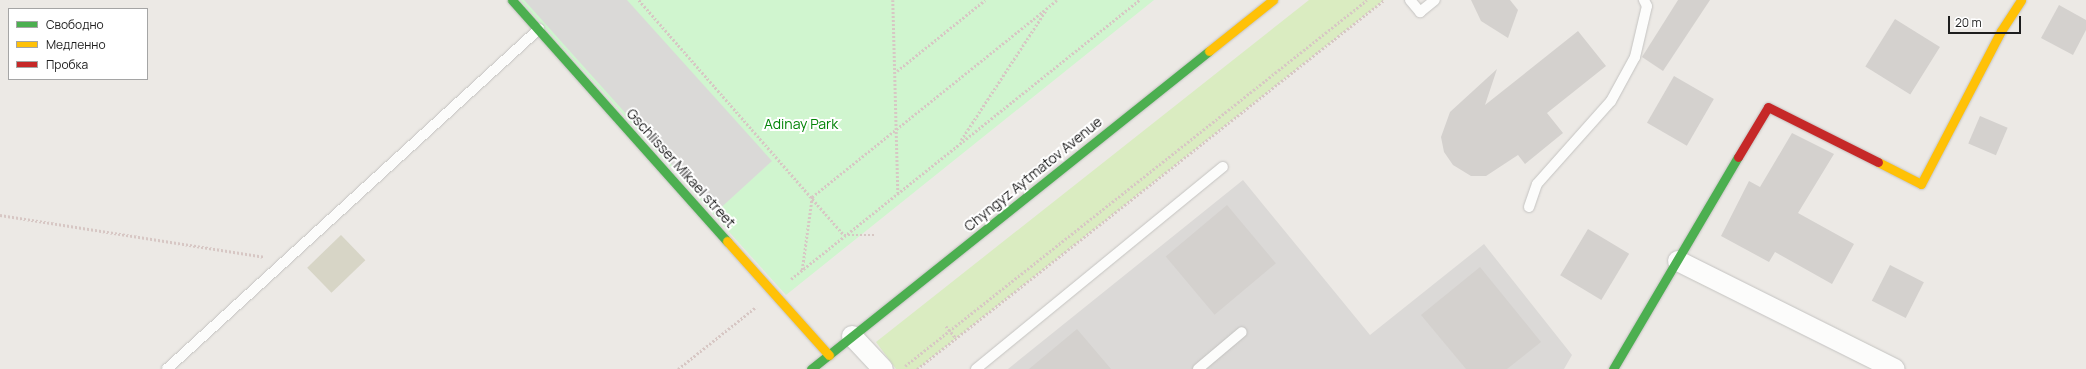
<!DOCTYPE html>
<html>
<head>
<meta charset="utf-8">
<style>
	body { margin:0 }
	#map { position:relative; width:2086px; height:369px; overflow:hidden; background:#ece9e5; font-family:Manrope,sans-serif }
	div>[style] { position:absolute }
	.residential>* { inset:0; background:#dbd9d7 }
	.construction>* { inset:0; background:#d7d5c6; transform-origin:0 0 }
	.grass>* { inset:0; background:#daecc1 }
	.park>* { inset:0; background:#d0f5cf }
	.parking>* { inset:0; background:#dad9d7 }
	.building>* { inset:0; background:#d4d1ce; transform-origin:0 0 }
	.path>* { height:2.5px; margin-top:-1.25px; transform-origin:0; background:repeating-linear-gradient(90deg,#d7c7c4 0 2px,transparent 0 4px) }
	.roads { filter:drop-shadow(0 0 1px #c4c3c1) drop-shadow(0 0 1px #c4c3c1) }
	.lane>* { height:10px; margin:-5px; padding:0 5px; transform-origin:5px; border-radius:5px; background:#fcfcfb }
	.street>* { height:20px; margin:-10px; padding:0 10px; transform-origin:10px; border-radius:10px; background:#fcfcfb }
	.fast>* { height:9px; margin:-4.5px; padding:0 4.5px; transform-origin:4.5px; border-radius:4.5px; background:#4caf50 }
	.slow>* { height:9px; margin:-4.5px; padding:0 4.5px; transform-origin:4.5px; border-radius:4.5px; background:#ffc107 }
	.jam>* { height:9px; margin:-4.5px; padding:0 4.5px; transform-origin:4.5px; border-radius:4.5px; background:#c62828 }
	span { translate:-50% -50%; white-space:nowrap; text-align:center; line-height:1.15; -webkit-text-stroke:4px #fff; paint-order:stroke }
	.park-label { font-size:14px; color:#028407 }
	.street-label { font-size:14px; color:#1d1d1d }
	.legend { position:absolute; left:8px; top:8px; width:140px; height:72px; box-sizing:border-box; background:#fff; border:1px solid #a5a5a5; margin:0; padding:5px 7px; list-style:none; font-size:12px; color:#1d1d1d }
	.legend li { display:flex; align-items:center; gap:8px; height:20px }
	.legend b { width:20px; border:1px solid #a5a5a5 }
	.scale { position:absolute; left:1948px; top:16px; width:73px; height:18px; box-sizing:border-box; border:2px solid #1d1d1d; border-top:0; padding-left:5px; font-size:12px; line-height:14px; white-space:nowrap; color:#1d1d1d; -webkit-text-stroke:3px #fff; paint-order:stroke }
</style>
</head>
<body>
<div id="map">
	<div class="residential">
		<i style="clip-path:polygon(1243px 180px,1370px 335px,1484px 244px,1572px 355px,1564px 369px,1008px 369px)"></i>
	</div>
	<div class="construction">
		<i style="left:341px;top:235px;width:35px;height:47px;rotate:46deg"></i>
	</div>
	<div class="grass">
		<i style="clip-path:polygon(1309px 0,1384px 0,917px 369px,896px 369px,876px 342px)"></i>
	</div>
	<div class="park">
		<i style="clip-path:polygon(520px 0,1154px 0,786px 295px)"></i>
	</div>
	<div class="parking">
		<i style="clip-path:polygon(524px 0,627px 0,772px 161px,715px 213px)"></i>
	</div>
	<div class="building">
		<i style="clip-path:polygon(1471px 0,1510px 0,1518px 10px,1508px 38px,1481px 21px)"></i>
		<i style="clip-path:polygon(1678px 0,1710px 0,1663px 71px,1642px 57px)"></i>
		<i style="clip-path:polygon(2059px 5px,2086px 20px,2086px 30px,2073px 55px,2041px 38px)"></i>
		<i style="left:1895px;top:19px;width:53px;height:56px;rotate:32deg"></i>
		<i style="clip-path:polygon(1578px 31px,1606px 66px,1547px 113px,1563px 133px,1525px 164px,1518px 155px,1486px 176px,1471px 176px,1453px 165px,1444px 152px,1441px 137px,1450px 112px,1497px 69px,1485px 105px)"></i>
		<i style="left:1674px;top:76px;width:46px;height:54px;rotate:30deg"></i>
		<i style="left:1980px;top:116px;width:30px;height:30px;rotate:23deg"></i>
		<i style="clip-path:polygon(1792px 133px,1834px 154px,1798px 213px,1854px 244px,1832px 284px,1775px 252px,1769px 262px,1721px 236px,1749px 181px,1760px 187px)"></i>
		<i style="left:1227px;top:205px;width:76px;height:80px;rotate:50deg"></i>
		<i style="left:1588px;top:229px;width:48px;height:54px;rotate:31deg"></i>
		<i style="left:1890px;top:265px;width:38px;height:40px;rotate:27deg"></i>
		<i style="clip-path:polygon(1480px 267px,1541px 342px,1507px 369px,1466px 369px,1421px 315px)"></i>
		<i style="clip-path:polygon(1077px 329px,1111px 369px,1029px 369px)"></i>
	</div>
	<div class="path">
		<i style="left:639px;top:0;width:312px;rotate:48.9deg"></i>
		<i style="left:844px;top:235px;width:30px"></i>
		<i style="left:893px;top:0;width:193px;rotate:88.5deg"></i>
		<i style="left:897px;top:71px;width:113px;rotate:-38.9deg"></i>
		<i style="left:961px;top:140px;width:155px;rotate:-56.8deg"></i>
		<i style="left:0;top:215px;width:267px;rotate:9deg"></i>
		<i style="left:802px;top:270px;width:74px;rotate:-82.2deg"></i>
		<i style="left:812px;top:197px;width:314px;rotate:-38.8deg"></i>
		<i style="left:791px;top:279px;width:446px;rotate:-38.7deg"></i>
		<i style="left:946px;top:326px;width:16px;rotate:50deg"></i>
		<i style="left:905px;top:366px;width:589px;rotate:-38.39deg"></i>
		<i style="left:678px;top:369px;width:100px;rotate:-38.5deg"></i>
		<i style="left:917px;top:369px;width:595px;rotate:-38.31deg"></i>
	</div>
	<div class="roads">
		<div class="lane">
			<i style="left:1410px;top:0;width:16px;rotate:50deg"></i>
			<i style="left:1420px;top:12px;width:19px;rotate:-39deg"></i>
			<i style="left:1529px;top:207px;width:24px;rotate:-71deg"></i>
			<i style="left:1537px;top:184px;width:111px;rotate:-48.3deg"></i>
			<i style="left:1611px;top:101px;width:50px;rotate:-61.4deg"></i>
			<i style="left:1635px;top:57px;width:52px;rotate:-76.8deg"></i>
			<i style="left:1647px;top:6px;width:7px;rotate:-117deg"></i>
			<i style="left:167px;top:369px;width:504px;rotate:-42.43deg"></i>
			<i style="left:976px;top:369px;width:319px;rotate:-39.3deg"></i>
			<i style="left:1198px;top:369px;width:57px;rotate:-40.1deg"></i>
		</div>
		<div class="street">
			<i style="left:1678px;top:261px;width:242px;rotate:26.5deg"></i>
			<i style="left:852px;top:336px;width:45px;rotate:46.8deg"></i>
		</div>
		<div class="fast">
			<i style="left:512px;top:0;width:323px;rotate:48.3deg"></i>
			<i style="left:811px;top:369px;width:509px;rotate:-38.62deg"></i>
			<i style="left:1613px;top:369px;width:246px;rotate:-59.5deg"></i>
		</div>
		<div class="slow">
			<i style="left:1209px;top:51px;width:82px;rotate:-38.6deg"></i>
			<i style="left:1878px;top:162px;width:48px;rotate:27.1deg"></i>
			<i style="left:1921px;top:184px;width:173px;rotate:-62.4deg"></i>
			<i style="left:2001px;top:31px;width:37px;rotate:-57deg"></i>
			<i style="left:727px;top:241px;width:153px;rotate:48.2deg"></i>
		</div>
		<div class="jam">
			<i style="left:1738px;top:157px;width:58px;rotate:-59deg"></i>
			<i style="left:1768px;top:107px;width:123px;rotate:26.6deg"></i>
		</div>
	</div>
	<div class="park-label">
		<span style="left:801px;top:124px">Adinay Park</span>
	</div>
	<div class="street-label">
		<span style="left:681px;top:168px;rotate:48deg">Gschlisser Mikael street</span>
		<span style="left:1033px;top:174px;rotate:-39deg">Chyngyz Aytmatov Avenue</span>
	</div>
	<ul class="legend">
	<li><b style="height:5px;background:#4caf50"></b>Свободно</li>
	<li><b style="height:5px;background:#ffc107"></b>Медленно</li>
	<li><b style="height:5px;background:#c62828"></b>Пробка</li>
	</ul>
	<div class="scale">20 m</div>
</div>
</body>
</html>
